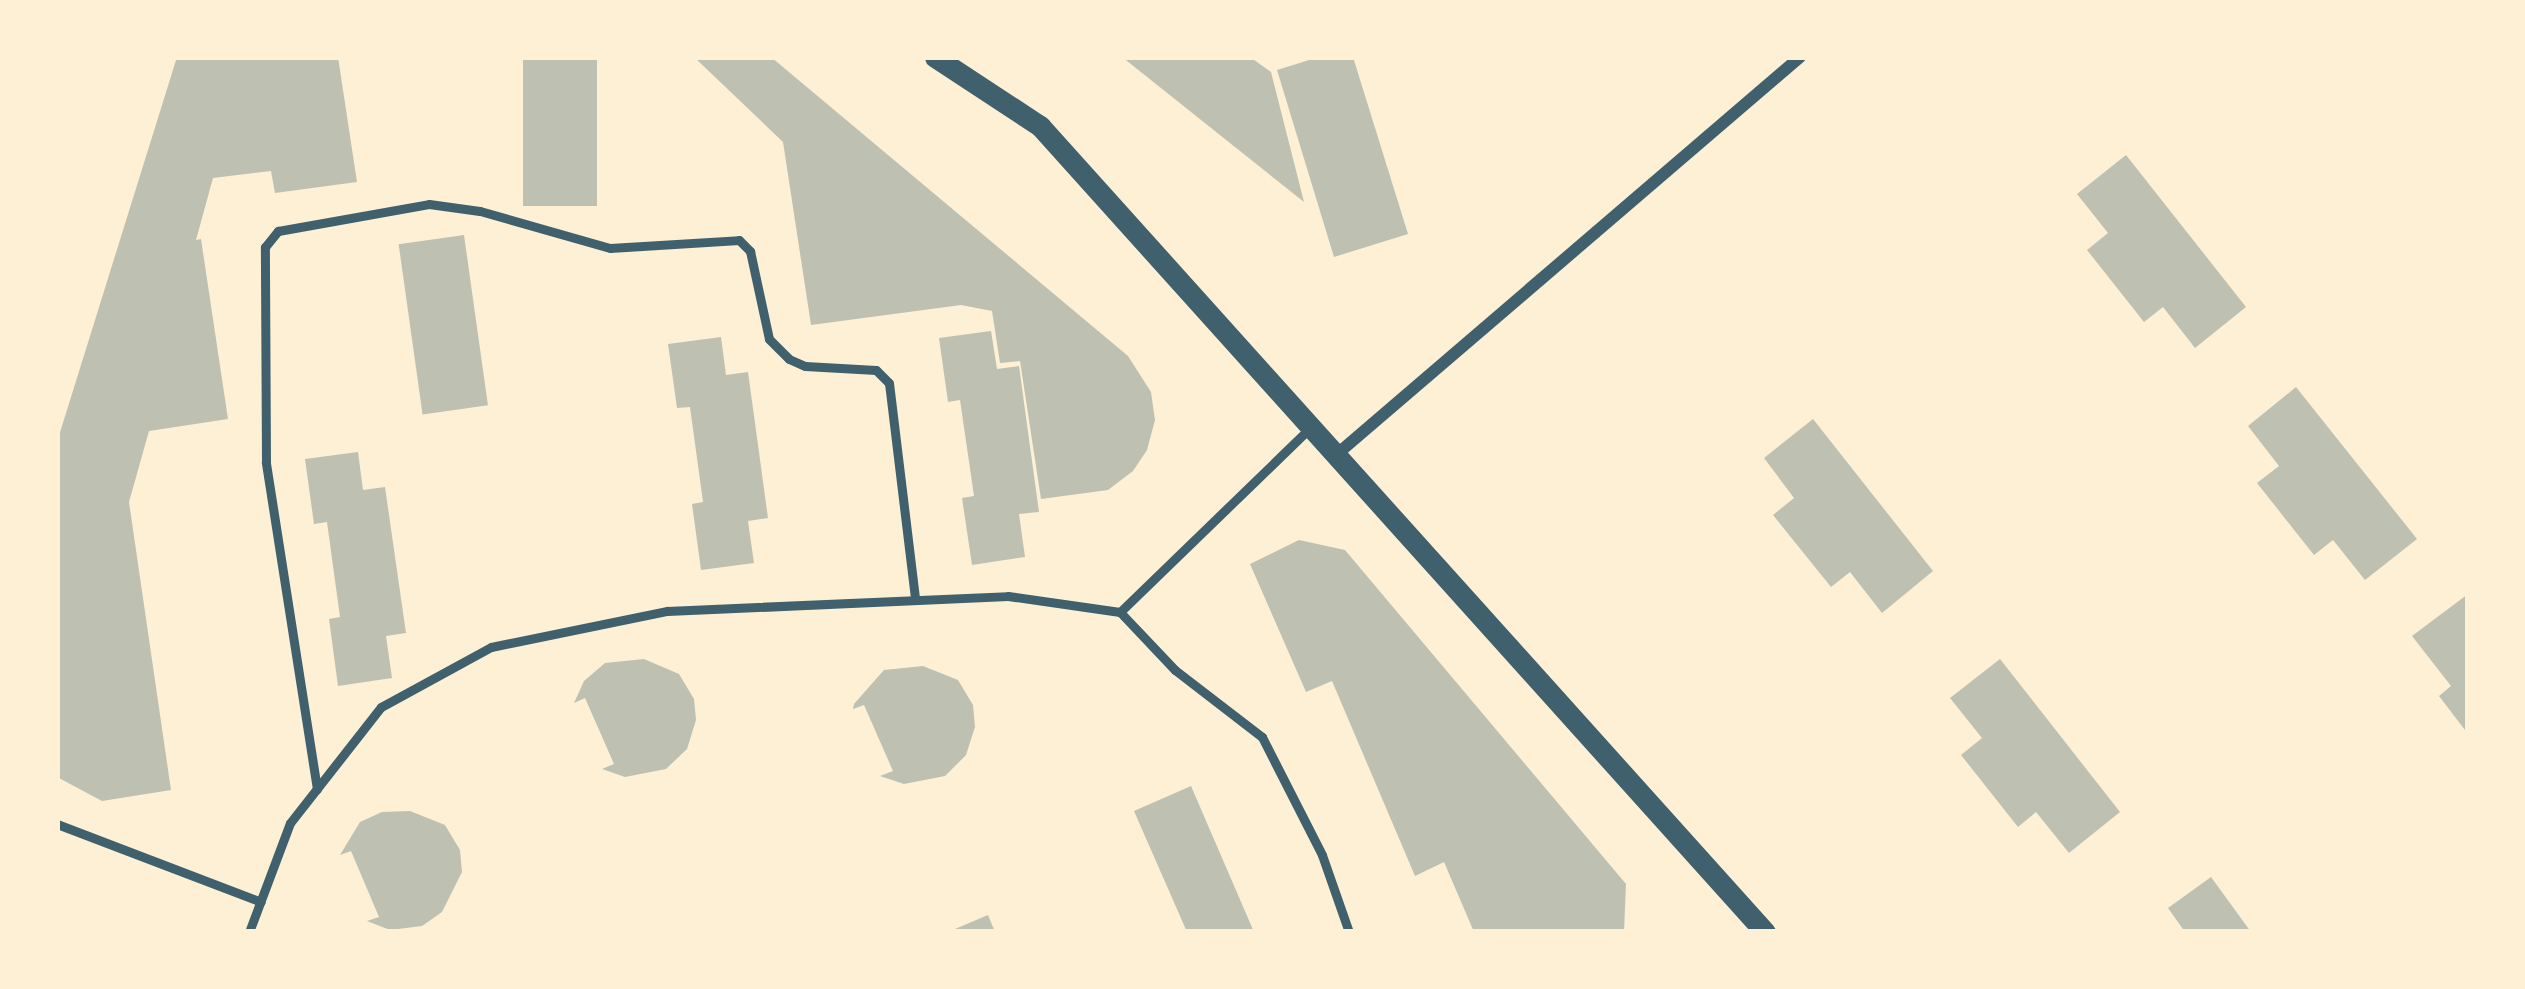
<!DOCTYPE html>
<html>
<head>
<meta charset="utf-8">
<style>
	body { margin:0 }
	#map { position:relative; width:2525px; height:989px; overflow:hidden; background:#fdf0d5; font-family:Karla,sans-serif }
	div>[style] { position:absolute }
	.building>* { inset:0; background:#bec0b2; transform-origin:0 0 }
	.service>* { height:9px; margin:-4.5px; padding:0 4.5px; transform-origin:4.5px; border-radius:4.5px; background:#3f606c }
	.minor>* { height:12px; margin:-6px; padding:0 6px; transform-origin:6px; border-radius:6px; background:#3f606c }
	.tertiary>* { height:21px; margin:-10.5px; padding:0 10.5px; transform-origin:10.5px; border-radius:10.5px; background:#3f606c }
	span { translate:-50% -50%; white-space:nowrap; text-align:center; line-height:1.15; -webkit-text-stroke:9px #fdf0d5; paint-order:stroke }
	.frame { position:absolute; inset:0; border:60px solid #fdf0d5; pointer-events:none }
</style>
</head>
<body>
<div id="map">
	<div class="building">
		<i style="clip-path:polygon(177px 57px,338px 57px,357px 182px,275px 193px,271px 171px,213px 178px,196px 240px,201px 239px,228px 419px,149px 431px,129px 502px,171px 790px,102px 801px,57px 777px,57px 442px)"></i>
		<i style="left:523px;top:57px;width:74px;height:149px"></i>
		<i style="clip-path:polygon(694px 57px,771px 57px,1128px 356px,1151px 392px,1155px 420px,1147px 450px,1133px 471px,1108px 490px,1041px 499px,1020px 361px,1000px 363px,992px 311px,961px 305px,811px 325px,783px 142px)"></i>
		<i style="clip-path:polygon(1122px 57px,1250px 57px,1271px 72px,1304px 202px)"></i>
		<i style="clip-path:polygon(1319px 57px,1353px 57px,1408px 234px,1334px 257px,1277px 70px)"></i>
		<i style="clip-path:polygon(2126px 155px,2246px 307px,2195px 348px,2163px 307px,2144px 322px,2087px 250px,2108px 233px,2077px 194px)"></i>
		<i style="left:464px;top:235px;width:172px;height:66px;rotate:82deg"></i>
		<i style="clip-path:polygon(991px 331px,997px 369px,1019px 366px,1039px 512px,1019px 514px,1025px 557px,972px 565px,962px 498px,974px 496px,960px 400px,948px 402px,939px 338px)"></i>
		<i style="clip-path:polygon(721px 337px,726px 375px,748px 372px,768px 518px,748px 521px,754px 563px,701px 570px,692px 504px,703px 502px,690px 407px,677px 408px,668px 344px)"></i>
		<i style="clip-path:polygon(2296px 387px,2417px 539px,2365px 580px,2333px 540px,2314px 555px,2257px 483px,2279px 466px,2248px 426px)"></i>
		<i style="clip-path:polygon(1813px 419px,1933px 571px,1882px 613px,1850px 572px,1831px 587px,1773px 515px,1794px 498px,1764px 458px)"></i>
		<i style="clip-path:polygon(358px 452px,363px 490px,385px 487px,406px 633px,386px 636px,392px 678px,338px 686px,329px 619px,340px 617px,327px 522px,314px 524px,305px 459px)"></i>
		<i style="clip-path:polygon(1299px 540px,1345px 550px,1626px 884px,1624px 932px,1474px 932px,1444px 862px,1415px 876px,1332px 681px,1306px 692px,1250px 564px)"></i>
		<i style="clip-path:polygon(2468px 594px,2468px 734px,2439px 696px,2451px 686px,2412px 636px)"></i>
		<i style="clip-path:polygon(644px 659px,679px 674px,694px 699px,696px 720px,687px 749px,666px 769px,625px 777px,602px 769px,614px 764px,585px 698px,574px 703px,584px 681px,605px 663px)"></i>
		<i style="clip-path:polygon(2000px 659px,2120px 812px,2069px 853px,2036px 812px,2018px 827px,1961px 755px,1982px 738px,1950px 698px)"></i>
		<i style="clip-path:polygon(923px 666px,958px 680px,973px 705px,975px 727px,966px 755px,945px 776px,904px 784px,880px 776px,893px 771px,864px 705px,853px 709px,854px 704px,884px 670px)"></i>
		<i style="clip-path:polygon(1191px 786px,1254px 932px,1187px 932px,1134px 811px)"></i>
		<i style="clip-path:polygon(410px 811px,445px 825px,460px 850px,462px 872px,442px 912px,422px 926px,390px 930px,367px 921px,379px 917px,351px 851px,340px 855px,360px 822px,382px 812px)"></i>
		<i style="clip-path:polygon(2211px 877px,2251px 932px,2185px 932px,2168px 908px)"></i>
		<i style="clip-path:polygon(988px 915px,995px 932px,948px 932px)"></i>
	</div>
	<div class="service">
		<i style="left:1120px;top:612px;width:264px;rotate:-44.1deg"></i>
		<i style="left:317px;top:789px;width:331px;rotate:-98.9deg"></i>
		<i style="left:266px;top:462px;width:215px;rotate:-90.3deg"></i>
		<i style="left:265px;top:247px;width:21px;rotate:-51deg"></i>
		<i style="left:278px;top:231px;width:153px;rotate:-10.1deg"></i>
		<i style="left:429px;top:204px;width:51px;rotate:7.8deg"></i>
		<i style="left:480px;top:211px;width:135px;rotate:15.9deg"></i>
		<i style="left:610px;top:248px;width:129px;rotate:-3.5deg"></i>
		<i style="left:739px;top:240px;width:16px;rotate:45deg"></i>
		<i style="left:750px;top:251px;width:90px;rotate:77.8deg"></i>
		<i style="left:769px;top:339px;width:28px;rotate:45deg"></i>
		<i style="left:789px;top:359px;width:17px;rotate:24deg"></i>
		<i style="left:805px;top:366px;width:71px;rotate:3.2deg"></i>
		<i style="left:876px;top:370px;width:18px;rotate:45deg"></i>
		<i style="left:889px;top:383px;width:217px;rotate:83.1deg"></i>
		<i style="left:57px;top:824px;width:218px;rotate:20.9deg"></i>
		<i style="left:249px;top:932px;width:116px;rotate:-69.4deg"></i>
		<i style="left:290px;top:823px;width:147px;rotate:-51.9deg"></i>
		<i style="left:381px;top:707px;width:125px;rotate:-28.6deg"></i>
		<i style="left:491px;top:647px;width:180px;rotate:-11.6deg"></i>
		<i style="left:667px;top:611px;width:341px;rotate:-2.5deg"></i>
		<i style="left:1008px;top:596px;width:113px;rotate:8.1deg"></i>
		<i style="left:1120px;top:612px;width:80px;rotate:46.5deg"></i>
		<i style="left:1175px;top:670px;width:110px;rotate:37.6deg"></i>
		<i style="left:1262px;top:737px;width:132px;rotate:63deg"></i>
		<i style="left:1322px;top:855px;width:82px;rotate:70.7deg"></i>
	</div>
	<div class="minor">
		<i style="left:1336px;top:455px;width:611px;rotate:-40.62deg"></i>
	</div>
	<div class="tertiary">
		<i style="left:935px;top:57px;width:126px;rotate:33.3deg"></i>
		<i style="left:1040px;top:126px;width:1084px;rotate:48.03deg"></i>
	</div>
	<div class="frame"></div>
</div>
</body>
</html>
